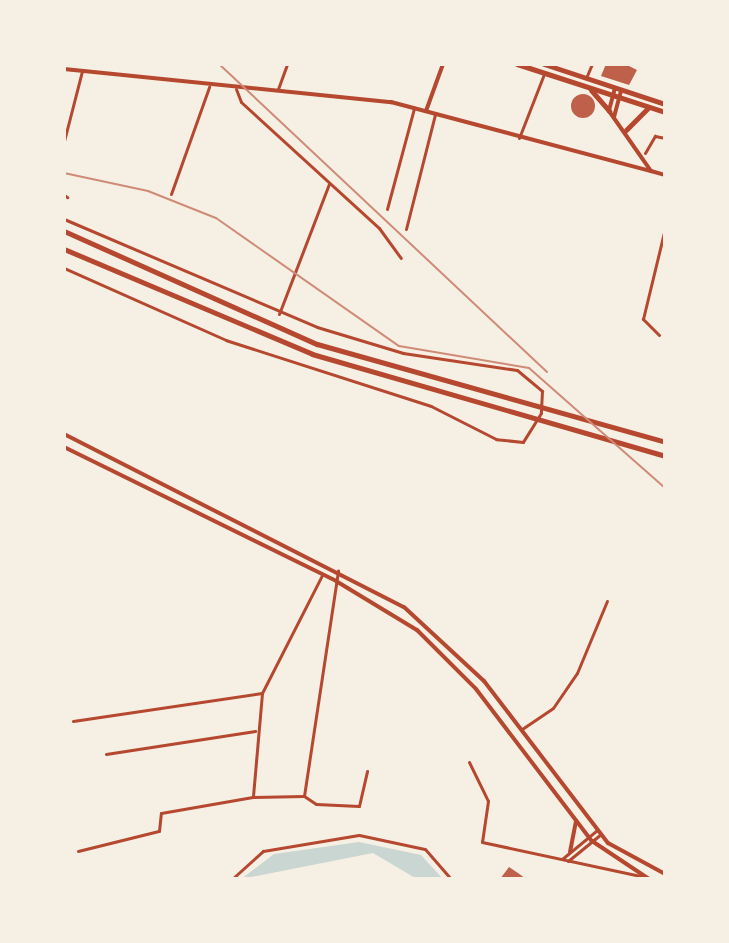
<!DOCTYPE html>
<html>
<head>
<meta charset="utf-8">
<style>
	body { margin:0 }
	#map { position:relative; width:729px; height:943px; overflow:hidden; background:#f6efe4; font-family:"Source Serif 4",serif }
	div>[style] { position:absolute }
	.water>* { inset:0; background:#c9d6d2 }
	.building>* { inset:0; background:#bf614a }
	.round { border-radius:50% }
	.minor>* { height:3px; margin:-1.5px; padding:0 1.5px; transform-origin:1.5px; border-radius:1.5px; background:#b5482f }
	.tertiary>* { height:4px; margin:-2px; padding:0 2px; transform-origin:2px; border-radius:2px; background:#b5482f }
	.secondary>* { height:4px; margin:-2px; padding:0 2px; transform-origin:2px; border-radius:2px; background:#b5482f }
	.primary>* { height:5px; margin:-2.5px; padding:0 2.5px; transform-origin:2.5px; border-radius:2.5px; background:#b5482f }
	.trunk>* { height:5px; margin:-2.5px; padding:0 2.5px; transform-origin:2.5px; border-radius:2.5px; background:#b5482f }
	.rail>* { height:2px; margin:-1px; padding:0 1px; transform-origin:1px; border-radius:1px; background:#cf8b77 }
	span { translate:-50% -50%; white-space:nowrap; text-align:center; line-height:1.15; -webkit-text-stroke:8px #f6efe4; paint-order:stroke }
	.frame { position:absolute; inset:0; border:66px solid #f6efe4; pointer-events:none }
</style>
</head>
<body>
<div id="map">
	<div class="water">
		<i style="clip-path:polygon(359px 842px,421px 855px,443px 879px,417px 879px,373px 853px,241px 879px,274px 854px)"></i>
	</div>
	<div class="building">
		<i style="clip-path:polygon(606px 64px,625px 64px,637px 70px,629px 85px,601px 76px)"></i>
		<i class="round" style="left:571px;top:94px;width:24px;height:24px"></i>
		<i style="clip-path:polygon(509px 867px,518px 873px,526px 879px,500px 879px)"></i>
	</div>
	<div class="minor">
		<i style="left:586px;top:78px;width:15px;rotate:-67deg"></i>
		<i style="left:236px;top:89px;width:14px;rotate:69deg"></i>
		<i style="left:241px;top:102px;width:187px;rotate:42.4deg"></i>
		<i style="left:379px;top:228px;width:37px;rotate:54deg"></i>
		<i style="left:278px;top:89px;width:27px;rotate:-70deg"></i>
		<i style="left:519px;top:138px;width:69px;rotate:-68.7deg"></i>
		<i style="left:64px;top:141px;width:72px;rotate:-75.6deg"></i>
		<i style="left:645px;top:153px;width:20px;rotate:-60deg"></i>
		<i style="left:655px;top:136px;width:10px;rotate:11deg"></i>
		<i style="left:171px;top:194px;width:114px;rotate:-70.4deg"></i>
		<i style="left:64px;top:195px;width:4px;rotate:34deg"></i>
		<i style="left:387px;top:209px;width:105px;rotate:-75deg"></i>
		<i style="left:64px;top:219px;width:275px;rotate:23.1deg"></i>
		<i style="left:317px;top:327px;width:90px;rotate:16.8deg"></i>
		<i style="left:403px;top:353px;width:115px;rotate:8.5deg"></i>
		<i style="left:517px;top:370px;width:33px;rotate:40deg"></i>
		<i style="left:542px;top:391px;width:22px;rotate:93deg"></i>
		<i style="left:541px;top:413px;width:34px;rotate:122deg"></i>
		<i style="left:523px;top:442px;width:27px;rotate:-174deg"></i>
		<i style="left:496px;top:439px;width:73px;rotate:-153.1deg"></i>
		<i style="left:431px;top:406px;width:215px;rotate:-162.2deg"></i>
		<i style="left:226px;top:340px;width:177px;rotate:-156deg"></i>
		<i style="left:406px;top:229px;width:119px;rotate:-75.8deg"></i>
		<i style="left:279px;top:314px;width:139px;rotate:-69deg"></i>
		<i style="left:659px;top:335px;width:23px;rotate:-135deg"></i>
		<i style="left:643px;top:319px;width:94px;rotate:-76.4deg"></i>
		<i style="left:73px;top:721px;width:191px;rotate:-8.4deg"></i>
		<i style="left:522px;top:729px;width:37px;rotate:-34deg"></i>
		<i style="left:553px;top:708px;width:42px;rotate:-55.6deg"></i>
		<i style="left:577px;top:673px;width:78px;rotate:-67.4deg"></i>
		<i style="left:106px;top:754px;width:151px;rotate:-8.8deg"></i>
		<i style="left:469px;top:762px;width:43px;rotate:64deg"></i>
		<i style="left:488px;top:801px;width:41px;rotate:98.3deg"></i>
		<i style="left:482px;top:842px;width:162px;rotate:12.1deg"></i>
		<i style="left:253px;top:796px;width:103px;rotate:-85deg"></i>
		<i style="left:262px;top:693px;width:132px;rotate:-63deg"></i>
		<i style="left:304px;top:796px;width:228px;rotate:-81.4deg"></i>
		<i style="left:78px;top:851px;width:83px;rotate:-13.9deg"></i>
		<i style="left:159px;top:831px;width:18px;rotate:-84deg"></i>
		<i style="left:161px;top:813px;width:93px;rotate:-9.9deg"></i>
		<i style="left:253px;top:797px;width:51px;rotate:-1.1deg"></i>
		<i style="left:304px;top:796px;width:14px;rotate:34deg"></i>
		<i style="left:316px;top:804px;width:43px;rotate:2.7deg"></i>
		<i style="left:359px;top:806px;width:36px;rotate:-77deg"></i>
		<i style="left:562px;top:859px;width:45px;rotate:-39.6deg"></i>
		<i style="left:568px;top:861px;width:43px;rotate:-39.3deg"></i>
		<i style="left:232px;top:879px;width:42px;rotate:-42.1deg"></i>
		<i style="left:263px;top:851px;width:97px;rotate:-9.5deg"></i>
		<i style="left:359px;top:835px;width:67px;rotate:12deg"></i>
		<i style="left:425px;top:849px;width:40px;rotate:49deg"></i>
	</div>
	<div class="tertiary">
		<i style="left:64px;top:69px;width:329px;rotate:5.8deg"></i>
		<i style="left:391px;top:102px;width:269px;rotate:14.9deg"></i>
		<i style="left:426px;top:111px;width:50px;rotate:-70.1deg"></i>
	</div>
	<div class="secondary">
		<i style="left:615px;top:88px;width:24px;rotate:105deg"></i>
		<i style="left:609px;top:111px;width:73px;rotate:55deg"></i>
		<i style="left:651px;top:171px;width:15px;rotate:16deg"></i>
		<i style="left:614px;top:117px;width:28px;rotate:-75deg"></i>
		<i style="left:64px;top:434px;width:381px;rotate:27deg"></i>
		<i style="left:404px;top:607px;width:109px;rotate:42.8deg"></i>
		<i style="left:484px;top:681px;width:204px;rotate:52.6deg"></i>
		<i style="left:608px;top:843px;width:65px;rotate:28.5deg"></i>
		<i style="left:64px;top:447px;width:303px;rotate:26.2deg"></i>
		<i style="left:336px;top:581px;width:95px;rotate:31.2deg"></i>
		<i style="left:417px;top:630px;width:83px;rotate:45deg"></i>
		<i style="left:476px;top:689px;width:191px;rotate:52.7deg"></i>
		<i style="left:592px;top:841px;width:69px;rotate:33.7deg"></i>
		<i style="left:570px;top:852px;width:32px;rotate:-79deg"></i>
	</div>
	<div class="primary">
		<i style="left:517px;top:64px;width:156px;rotate:18deg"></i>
		<i style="left:544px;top:64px;width:127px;rotate:18.3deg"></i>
		<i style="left:591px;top:90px;width:28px;rotate:49deg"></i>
		<i style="left:626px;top:130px;width:31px;rotate:-45deg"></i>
	</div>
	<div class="trunk">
		<i style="left:64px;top:231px;width:277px;rotate:24.1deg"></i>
		<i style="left:317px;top:344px;width:362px;rotate:15.7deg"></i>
		<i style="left:64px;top:249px;width:269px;rotate:22.9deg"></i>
		<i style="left:312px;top:354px;width:367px;rotate:16.1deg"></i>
	</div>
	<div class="rail">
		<i style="left:219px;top:64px;width:450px;rotate:43.2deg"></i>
		<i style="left:64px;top:173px;width:86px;rotate:12.1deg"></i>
		<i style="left:148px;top:191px;width:73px;rotate:21.7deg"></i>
		<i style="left:216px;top:218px;width:223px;rotate:35deg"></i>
		<i style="left:399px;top:346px;width:132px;rotate:9.6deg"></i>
		<i style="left:529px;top:368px;width:181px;rotate:41.4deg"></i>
	</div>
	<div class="frame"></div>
</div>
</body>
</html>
